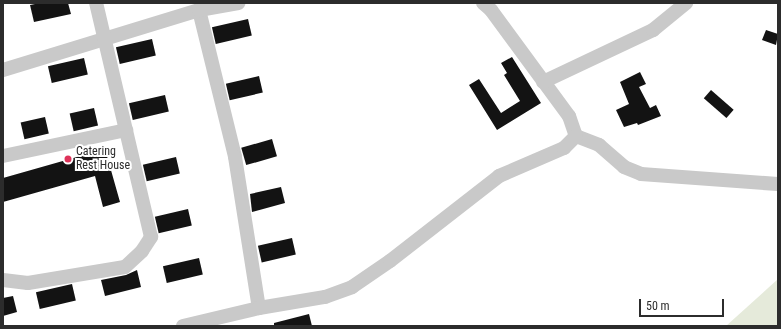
<!DOCTYPE html>
<html>
<head>
<meta charset="utf-8">
<style>
	body { margin:0 }
	#map { position:relative; width:781px; height:329px; overflow:hidden; background:#fff; font-family:"Roboto Condensed",sans-serif }
	div>[style] { position:absolute }
	.green>* { inset:0; background:#e5eada }
	.building>* { inset:0; background:#131313; transform-origin:0 0 }
	.minor>* { height:14px; margin:-7px; padding:0 7px; transform-origin:7px; border-radius:7px; background:#c9c9c9 }
	.dots>* { width:11px; height:11px; translate:-50% -50%; box-sizing:border-box; border:2px solid #fff; border-radius:50% }
	span { translate:-50% -50%; white-space:nowrap; text-align:center; line-height:1.15; -webkit-text-stroke:4px #fff; paint-order:stroke }
	.poi-label { font-size:12px; color:#2c2c2c }
	.left { translate:0 -50%; text-align:left }
	.frame { position:absolute; inset:0; border:4px solid #2c2c2c; pointer-events:none }
	.scale { position:absolute; left:639px; top:299px; width:85px; height:18px; box-sizing:border-box; border:2px solid #2c2c2c; border-top:0; padding-left:5px; font-size:12px; line-height:14px; white-space:nowrap; color:#2c2c2c; -webkit-text-stroke:3px #fff; paint-order:stroke }
</style>
</head>
<body>
<div id="map">
	<div class="green">
		<i style="clip-path:polygon(778px 279px,778px 326px,726px 326px)"></i>
	</div>
	<div class="building">
		<i style="clip-path:polygon(40px 3px,68px 3px,71px 14px,34px 22px,30px 5px)"></i>
		<i style="left:248px;top:19px;width:17px;height:37px;rotate:77deg"></i>
		<i style="clip-path:polygon(766px 30px,778px 34px,776px 45px,762px 40px)"></i>
		<i style="left:152px;top:39px;width:17px;height:37px;rotate:77deg"></i>
		<i style="clip-path:polygon(512px 57px,541px 103px,497px 130px,469px 85px,479px 79px,501px 113px,520px 101px,504px 75px,507px 73px,501px 63px)"></i>
		<i style="left:84px;top:58px;width:17px;height:37px;rotate:77deg"></i>
		<i style="clip-path:polygon(640px 72px,646px 84px,639px 87px,650px 108px,656px 105px,661px 116px,638px 125px,637px 123px,624px 127px,616px 110px,629px 104px,620px 82px)"></i>
		<i style="left:259px;top:76px;width:17px;height:34px;rotate:77deg"></i>
		<i style="left:711px;top:90px;width:30px;height:11px;rotate:41deg"></i>
		<i style="left:165px;top:95px;width:17px;height:37px;rotate:77deg"></i>
		<i style="left:94px;top:108px;width:18px;height:25px;rotate:77deg"></i>
		<i style="left:45px;top:117px;width:17px;height:25px;rotate:77deg"></i>
		<i style="left:272px;top:139px;width:18px;height:32px;rotate:74deg"></i>
		<i style="clip-path:polygon(105px 149px,120px 202px,103px 207px,95px 176px,3px 202px,3px 178px)"></i>
		<i style="left:176px;top:157px;width:17px;height:34px;rotate:77deg"></i>
		<i style="clip-path:polygon(281px 187px,285px 203px,252px 212px,250px 194px)"></i>
		<i style="left:188px;top:209px;width:17px;height:34px;rotate:77deg"></i>
		<i style="left:292px;top:238px;width:17px;height:35px;rotate:77deg"></i>
		<i style="left:199px;top:258px;width:17px;height:37px;rotate:77deg"></i>
		<i style="clip-path:polygon(137px 270px,141px 287px,105px 296px,101px 280px,126px 275px)"></i>
		<i style="left:72px;top:284px;width:17px;height:37px;rotate:77deg"></i>
		<i style="clip-path:polygon(13px 296px,17px 312px,3px 316px,3px 298px)"></i>
		<i style="clip-path:polygon(309px 314px,312px 326px,274px 326px,274px 323px)"></i>
	</div>
	<div class="minor">
		<i style="left:483px;top:3px;width:11px;rotate:41deg"></i>
		<i style="left:491px;top:10px;width:132px;rotate:53.7deg"></i>
		<i style="left:569px;top:116px;width:21px;rotate:71deg"></i>
		<i style="left:199px;top:10px;width:151px;rotate:76.2deg"></i>
		<i style="left:235px;top:157px;width:153px;rotate:81deg"></i>
		<i style="left:3px;top:70px;width:205px;rotate:-17deg"></i>
		<i style="left:199px;top:10px;width:40px;rotate:-10deg"></i>
		<i style="left:543px;top:82px;width:122px;rotate:-25.3deg"></i>
		<i style="left:653px;top:30px;width:43px;rotate:-39.3deg"></i>
		<i style="left:576px;top:136px;width:25px;rotate:21deg"></i>
		<i style="left:599px;top:145px;width:33px;rotate:41deg"></i>
		<i style="left:624px;top:167px;width:18px;rotate:22deg"></i>
		<i style="left:641px;top:174px;width:137px;rotate:4.2deg"></i>
		<i style="left:3px;top:156px;width:126px;rotate:-11.9deg"></i>
		<i style="left:3px;top:280px;width:25px;rotate:7deg"></i>
		<i style="left:28px;top:283px;width:98px;rotate:-9.4deg"></i>
		<i style="left:125px;top:267px;width:23px;rotate:-43deg"></i>
		<i style="left:142px;top:251px;width:17px;rotate:-57deg"></i>
		<i style="left:151px;top:237px;width:240px;rotate:-103.2deg"></i>
		<i style="left:183px;top:326px;width:78px;rotate:-13.3deg"></i>
		<i style="left:259px;top:308px;width:67px;rotate:-9.5deg"></i>
		<i style="left:325px;top:297px;width:29px;rotate:-20deg"></i>
		<i style="left:352px;top:287px;width:46px;rotate:-34.4deg"></i>
		<i style="left:390px;top:261px;width:138px;rotate:-37.9deg"></i>
		<i style="left:499px;top:176px;width:71px;rotate:-23.3deg"></i>
		<i style="left:564px;top:148px;width:17px;rotate:-45deg"></i>
	</div>
	<div class="dots">
		<i style="left:68px;top:159px;background:#de335a"></i>
	</div>
	<div class="poi-label">
		<span class="left" style="left:76px;top:159px">Catering<br>Rest House</span>
	</div>
	<div class="frame"></div>
	<div class="scale">50 m</div>
</div>
</body>
</html>
